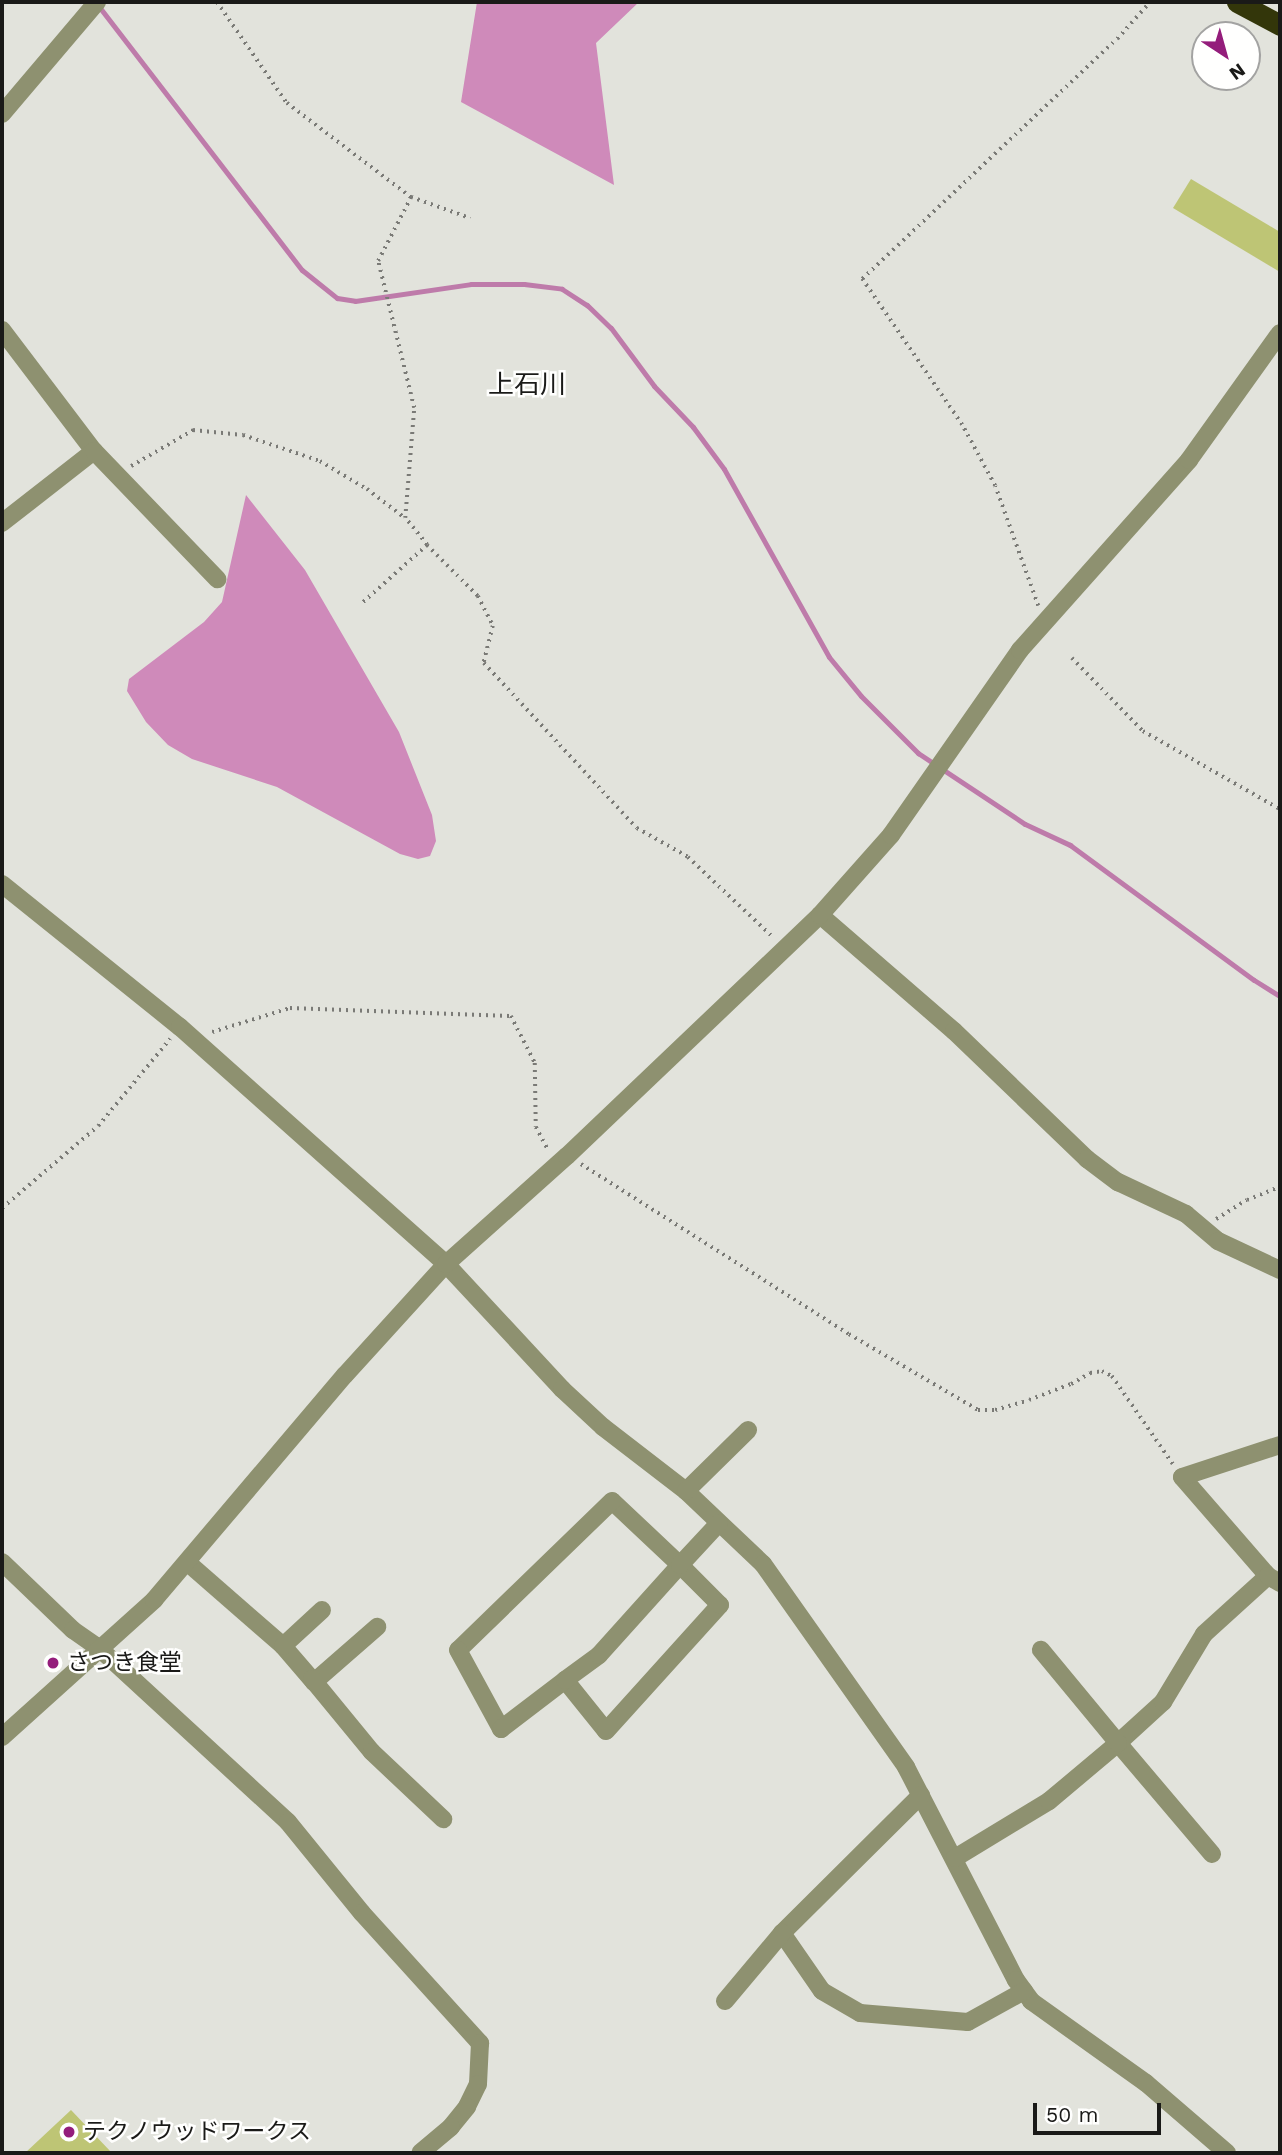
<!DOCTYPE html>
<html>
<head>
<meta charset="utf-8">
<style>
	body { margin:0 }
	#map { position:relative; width:1282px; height:2155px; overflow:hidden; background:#e2e3dc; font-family:"Work Sans","Noto Sans JP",sans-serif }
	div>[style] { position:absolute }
	.forest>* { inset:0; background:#cf8aba }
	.stream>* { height:5px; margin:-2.5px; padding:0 2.5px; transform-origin:2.5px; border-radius:2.5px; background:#be7baa }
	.building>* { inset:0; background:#bec575 }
	.path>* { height:3.5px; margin-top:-1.75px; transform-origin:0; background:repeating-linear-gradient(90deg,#7a7a76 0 2px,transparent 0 7px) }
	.minor>* { height:18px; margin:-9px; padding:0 9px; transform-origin:9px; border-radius:9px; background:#8e9170 }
	.highway>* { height:21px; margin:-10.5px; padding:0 10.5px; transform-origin:10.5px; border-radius:10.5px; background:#33360a }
	.dots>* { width:19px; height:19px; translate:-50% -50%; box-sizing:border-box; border:4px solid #fffffe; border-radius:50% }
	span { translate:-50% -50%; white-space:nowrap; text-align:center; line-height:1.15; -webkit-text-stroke:5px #fffffe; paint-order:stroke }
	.poi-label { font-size:23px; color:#1a1a18 }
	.left { translate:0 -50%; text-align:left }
	.quarter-label { font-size:26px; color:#1a1a18 }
	.frame { position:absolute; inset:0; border:4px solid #1a1a18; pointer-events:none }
	.north { position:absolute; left:1191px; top:21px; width:70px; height:70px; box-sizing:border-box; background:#fffffe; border:2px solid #a3a3a2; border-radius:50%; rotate:144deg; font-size:19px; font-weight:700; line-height:28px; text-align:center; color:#1a1a18 }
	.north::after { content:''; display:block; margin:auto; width:24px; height:32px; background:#941d7b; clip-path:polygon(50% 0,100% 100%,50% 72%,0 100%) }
	.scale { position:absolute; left:1033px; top:2103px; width:128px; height:32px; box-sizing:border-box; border:4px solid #1a1a18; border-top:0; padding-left:9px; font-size:21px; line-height:24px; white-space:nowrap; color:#1a1a18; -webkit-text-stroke:5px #fffffe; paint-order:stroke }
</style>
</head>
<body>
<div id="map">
	<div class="forest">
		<i style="clip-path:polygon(477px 2px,639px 2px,596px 43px,614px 185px,461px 102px)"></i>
		<i style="clip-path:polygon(246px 495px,305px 570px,399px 732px,432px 815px,436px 841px,430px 856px,418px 859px,400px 854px,277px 787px,192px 759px,168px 745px,146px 722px,127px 691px,129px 679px,204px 622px,222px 602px)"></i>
	</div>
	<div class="stream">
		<i style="left:97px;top:4px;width:336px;rotate:52.4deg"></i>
		<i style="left:302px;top:270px;width:45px;rotate:38.7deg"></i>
		<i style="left:337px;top:298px;width:18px;rotate:9deg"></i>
		<i style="left:355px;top:301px;width:117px;rotate:-8.3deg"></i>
		<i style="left:471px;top:284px;width:53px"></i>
		<i style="left:524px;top:284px;width:38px;rotate:7deg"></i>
		<i style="left:562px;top:289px;width:30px;rotate:33deg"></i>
		<i style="left:587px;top:305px;width:33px;rotate:44deg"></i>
		<i style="left:611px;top:328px;width:72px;rotate:53.4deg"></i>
		<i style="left:654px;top:386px;width:57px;rotate:46.4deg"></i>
		<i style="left:693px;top:427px;width:52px;rotate:53.6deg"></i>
		<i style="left:724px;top:469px;width:215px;rotate:60.8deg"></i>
		<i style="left:829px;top:657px;width:50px;rotate:50.6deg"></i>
		<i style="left:861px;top:696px;width:81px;rotate:45deg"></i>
		<i style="left:918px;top:753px;width:128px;rotate:33.6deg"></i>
		<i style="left:1025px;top:824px;width:50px;rotate:25deg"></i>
		<i style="left:1070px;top:845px;width:228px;rotate:36.3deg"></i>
		<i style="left:1254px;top:980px;width:31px;rotate:32deg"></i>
	</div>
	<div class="building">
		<i style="clip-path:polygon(1191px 179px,1280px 232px,1280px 272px,1173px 208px)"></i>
		<i style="clip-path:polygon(71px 2110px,112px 2153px,25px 2153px)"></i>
	</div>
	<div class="path">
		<i style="left:217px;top:2px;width:123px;rotate:55.3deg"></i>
		<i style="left:287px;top:103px;width:156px;rotate:37.2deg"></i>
		<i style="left:411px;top:197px;width:63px;rotate:19.6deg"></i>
		<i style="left:131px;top:466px;width:72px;rotate:-30.1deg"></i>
		<i style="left:193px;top:430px;width:50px;rotate:5.7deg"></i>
		<i style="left:243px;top:435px;width:81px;rotate:18.7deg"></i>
		<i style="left:320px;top:461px;width:55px;rotate:30.8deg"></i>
		<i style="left:367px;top:489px;width:48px;rotate:37.3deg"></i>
		<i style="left:427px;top:545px;width:72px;rotate:45deg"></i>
		<i style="left:478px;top:596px;width:34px;rotate:63deg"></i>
		<i style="left:493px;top:626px;width:38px;rotate:104deg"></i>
		<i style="left:484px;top:663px;width:225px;rotate:47.2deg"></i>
		<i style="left:637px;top:828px;width:59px;rotate:29.6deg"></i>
		<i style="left:688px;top:857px;width:117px;rotate:43.3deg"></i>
		<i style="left:363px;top:602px;width:86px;rotate:-41.7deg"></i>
		<i style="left:427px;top:545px;width:35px;rotate:-129deg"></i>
		<i style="left:405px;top:518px;width:110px;rotate:-85.3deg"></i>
		<i style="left:414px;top:408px;width:151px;rotate:-103.8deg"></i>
		<i style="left:378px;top:261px;width:72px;rotate:-62.7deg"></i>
		<i style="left:1038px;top:606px;width:127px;rotate:-109.7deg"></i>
		<i style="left:995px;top:486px;width:69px;rotate:-118.4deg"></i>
		<i style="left:962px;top:425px;width:177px;rotate:-124.4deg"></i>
		<i style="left:862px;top:279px;width:350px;rotate:-43.3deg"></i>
		<i style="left:1117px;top:39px;width:50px;rotate:-48.3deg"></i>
		<i style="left:1072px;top:658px;width:102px;rotate:45.8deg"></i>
		<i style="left:1143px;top:731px;width:158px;rotate:29.7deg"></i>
		<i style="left:212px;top:1032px;width:82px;rotate:-17.1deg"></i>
		<i style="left:290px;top:1008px;width:221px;rotate:2.1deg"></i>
		<i style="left:511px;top:1016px;width:53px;rotate:62.9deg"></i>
		<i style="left:535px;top:1063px;width:64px;rotate:89.1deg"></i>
		<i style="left:536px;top:1127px;width:27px;rotate:62deg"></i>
		<i style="left:581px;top:1164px;width:317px;rotate:32.4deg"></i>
		<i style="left:849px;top:1334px;width:150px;rotate:30.5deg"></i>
		<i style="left:978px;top:1410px;width:17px"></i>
		<i style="left:995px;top:1410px;width:35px;rotate:-16deg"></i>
		<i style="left:1029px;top:1400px;width:45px;rotate:-20.9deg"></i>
		<i style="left:1071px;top:1384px;width:22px;rotate:-30deg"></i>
		<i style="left:1090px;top:1373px;width:12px;rotate:-9deg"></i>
		<i style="left:1102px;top:1371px;width:11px;rotate:27deg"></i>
		<i style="left:1112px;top:1376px;width:107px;rotate:55.3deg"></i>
		<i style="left:2px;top:1208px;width:126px;rotate:-40.5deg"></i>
		<i style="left:98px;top:1126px;width:113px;rotate:-50.4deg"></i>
		<i style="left:1216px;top:1219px;width:36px;rotate:-32deg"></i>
		<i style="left:1247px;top:1200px;width:35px;rotate:-22deg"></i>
	</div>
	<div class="minor">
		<i style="left:2px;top:114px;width:147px;rotate:-49.7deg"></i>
		<i style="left:2px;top:330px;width:152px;rotate:52.8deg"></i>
		<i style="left:94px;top:451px;width:117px;rotate:142deg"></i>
		<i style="left:94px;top:451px;width:178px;rotate:46.1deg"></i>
		<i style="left:2px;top:884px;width:228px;rotate:38.8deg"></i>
		<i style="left:180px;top:1027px;width:356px;rotate:41.7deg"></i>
		<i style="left:446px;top:1264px;width:171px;rotate:47.1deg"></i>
		<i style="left:562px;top:1389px;width:56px;rotate:42.8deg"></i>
		<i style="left:603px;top:1427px;width:105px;rotate:37.6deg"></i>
		<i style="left:686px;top:1491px;width:106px;rotate:43.5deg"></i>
		<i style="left:763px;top:1564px;width:248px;rotate:54.8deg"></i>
		<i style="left:906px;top:1767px;width:240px;rotate:62.7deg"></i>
		<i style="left:1016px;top:1980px;width:26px;rotate:54deg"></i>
		<i style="left:1031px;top:2001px;width:141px;rotate:35.5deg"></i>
		<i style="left:1146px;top:2083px;width:107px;rotate:40.8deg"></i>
		<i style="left:820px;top:915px;width:177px;rotate:40.9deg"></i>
		<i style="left:954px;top:1031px;width:185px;rotate:43.9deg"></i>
		<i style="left:1087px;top:1159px;width:39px;rotate:37deg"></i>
		<i style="left:1118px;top:1182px;width:75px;rotate:25.2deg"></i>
		<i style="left:1186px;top:1214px;width:42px;rotate:40.2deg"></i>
		<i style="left:1218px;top:1241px;width:68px;rotate:25.1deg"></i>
		<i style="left:686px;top:1491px;width:87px;rotate:-44.5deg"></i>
		<i style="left:2px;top:1562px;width:98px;rotate:43.8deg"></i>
		<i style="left:73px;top:1630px;width:33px;rotate:35deg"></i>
		<i style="left:100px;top:1649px;width:255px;rotate:42.6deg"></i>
		<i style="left:288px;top:1822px;width:117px;rotate:50.9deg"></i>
		<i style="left:362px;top:1913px;width:176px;rotate:47.8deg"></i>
		<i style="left:480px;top:2043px;width:41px;rotate:92.8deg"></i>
		<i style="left:478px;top:2084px;width:25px;rotate:116deg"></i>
		<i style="left:467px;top:2107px;width:26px;rotate:129deg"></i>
		<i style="left:451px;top:2127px;width:40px;rotate:140deg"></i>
		<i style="left:188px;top:1563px;width:126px;rotate:41.1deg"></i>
		<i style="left:283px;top:1646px;width:48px;rotate:49.3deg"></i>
		<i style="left:314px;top:1682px;width:84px;rotate:-41.1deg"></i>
		<i style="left:1268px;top:1576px;width:131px;rotate:-131deg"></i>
		<i style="left:1182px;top:1477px;width:103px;rotate:-18.1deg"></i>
		<i style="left:283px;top:1646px;width:53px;rotate:-42.7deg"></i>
		<i style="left:312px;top:1679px;width:94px;rotate:50.6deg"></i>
		<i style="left:372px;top:1752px;width:98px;rotate:43.3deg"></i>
		<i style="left:565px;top:1680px;width:65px;rotate:51.2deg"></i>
		<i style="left:606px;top:1731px;width:170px;rotate:-47.9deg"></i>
		<i style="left:720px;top:1605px;width:57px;rotate:-135deg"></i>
		<i style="left:680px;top:1565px;width:93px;rotate:-136.7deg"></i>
		<i style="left:612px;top:1501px;width:214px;rotate:135.9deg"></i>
		<i style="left:458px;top:1650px;width:90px;rotate:61.4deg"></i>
		<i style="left:501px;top:1729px;width:81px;rotate:-37.4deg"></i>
		<i style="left:565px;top:1680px;width:42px;rotate:-36.3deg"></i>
		<i style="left:599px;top:1655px;width:121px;rotate:-48deg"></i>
		<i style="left:680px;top:1565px;width:57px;rotate:-47.1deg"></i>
		<i style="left:2px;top:1737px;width:205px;rotate:-42deg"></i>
		<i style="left:154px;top:1600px;width:295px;rotate:-49.7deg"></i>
		<i style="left:345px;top:1375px;width:150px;rotate:-47.7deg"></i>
		<i style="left:446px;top:1264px;width:162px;rotate:-41.8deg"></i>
		<i style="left:567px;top:1156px;width:349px;rotate:-43.6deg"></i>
		<i style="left:820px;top:915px;width:107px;rotate:-48.4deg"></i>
		<i style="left:891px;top:835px;width:226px;rotate:-55.1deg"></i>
		<i style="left:1020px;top:650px;width:254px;rotate:-48.3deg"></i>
		<i style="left:1189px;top:460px;width:156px;rotate:-54.4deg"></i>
		<i style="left:921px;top:1795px;width:196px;rotate:135.2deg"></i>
		<i style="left:782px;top:1933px;width:70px;rotate:55.4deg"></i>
		<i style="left:822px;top:1991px;width:44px;rotate:30.1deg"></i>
		<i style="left:860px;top:2013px;width:108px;rotate:4.8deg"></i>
		<i style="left:968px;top:2022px;width:64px;rotate:-29deg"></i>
		<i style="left:1212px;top:1854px;width:145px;rotate:-130.3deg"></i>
		<i style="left:1118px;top:1743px;width:61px;rotate:-42.3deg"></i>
		<i style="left:1163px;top:1702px;width:79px;rotate:-58.9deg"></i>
		<i style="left:1204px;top:1634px;width:86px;rotate:-42.2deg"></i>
		<i style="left:1268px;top:1576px;width:14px;rotate:30deg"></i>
		<i style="left:955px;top:1858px;width:110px;rotate:-31.2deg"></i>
		<i style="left:1049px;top:1801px;width:90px;rotate:-40deg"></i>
		<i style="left:1118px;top:1743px;width:121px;rotate:-129.6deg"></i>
		<i style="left:725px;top:2001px;width:89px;rotate:-50deg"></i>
	</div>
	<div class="highway">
		<i style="left:1237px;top:2px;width:49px;rotate:28.1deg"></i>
	</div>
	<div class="dots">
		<i style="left:53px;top:1663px;background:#941d7b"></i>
		<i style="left:69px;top:2132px;background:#941d7b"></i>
	</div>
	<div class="poi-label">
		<span class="left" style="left:67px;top:1663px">さつき食堂</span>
		<span class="left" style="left:83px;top:2132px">テクノウッドワークス</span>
	</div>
	<div class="quarter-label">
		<span style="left:527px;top:385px">上石川</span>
	</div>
	<div class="frame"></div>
	<div class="north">N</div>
	<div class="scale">50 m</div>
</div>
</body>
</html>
